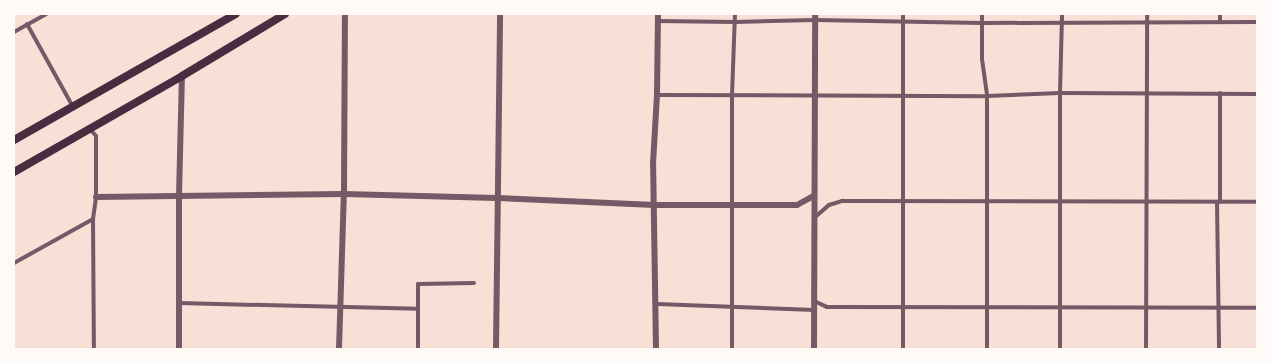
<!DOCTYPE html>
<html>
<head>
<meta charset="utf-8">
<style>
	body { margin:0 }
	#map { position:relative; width:1271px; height:363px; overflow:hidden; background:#f7e1d7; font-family:Barlow,sans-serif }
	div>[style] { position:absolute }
	.minor>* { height:4px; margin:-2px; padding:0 2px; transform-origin:2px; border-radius:2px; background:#755966 }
	.tertiary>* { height:6px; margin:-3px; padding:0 3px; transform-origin:3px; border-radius:3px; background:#755966 }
	.primary>* { height:8px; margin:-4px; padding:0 4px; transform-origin:4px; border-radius:4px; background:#4a2c40 }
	span { translate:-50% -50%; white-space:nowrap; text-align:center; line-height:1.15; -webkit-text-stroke:3px #fffaf5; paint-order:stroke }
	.frame { position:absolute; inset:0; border:15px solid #fffaf5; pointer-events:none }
</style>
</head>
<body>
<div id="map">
	<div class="minor">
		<i style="left:903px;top:14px;width:335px;rotate:90deg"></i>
		<i style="left:982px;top:14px;width:45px;rotate:90deg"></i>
		<i style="left:982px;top:59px;width:37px;rotate:82deg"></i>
		<i style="left:987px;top:96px;width:253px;rotate:90deg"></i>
		<i style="left:657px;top:21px;width:78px;rotate:0.7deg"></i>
		<i style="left:735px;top:22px;width:80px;rotate:-1.4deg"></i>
		<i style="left:815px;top:20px;width:167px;rotate:1deg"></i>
		<i style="left:982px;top:23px;width:275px;rotate:-0.2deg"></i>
		<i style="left:1220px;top:22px;width:8px;rotate:-90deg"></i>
		<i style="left:27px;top:24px;width:95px;rotate:61deg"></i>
		<i style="left:14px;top:32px;width:37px;rotate:-29deg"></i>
		<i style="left:1220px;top:93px;width:109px;rotate:90deg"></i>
		<i style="left:657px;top:95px;width:330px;rotate:0.2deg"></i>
		<i style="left:987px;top:96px;width:73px;rotate:-2.4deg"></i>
		<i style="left:1060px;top:93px;width:197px;rotate:0.3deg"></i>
		<i style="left:1217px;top:202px;width:147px;rotate:89.2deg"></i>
		<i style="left:814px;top:218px;width:20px;rotate:-41deg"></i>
		<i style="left:829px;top:205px;width:14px;rotate:-17deg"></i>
		<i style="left:842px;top:201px;width:415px;rotate:0.1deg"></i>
		<i style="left:93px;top:219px;width:130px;rotate:89.6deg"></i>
		<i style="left:14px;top:263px;width:90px;rotate:-29.1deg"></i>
		<i style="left:93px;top:219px;width:22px;rotate:-82deg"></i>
		<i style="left:96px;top:197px;width:61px;rotate:-90deg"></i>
		<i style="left:96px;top:136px;width:9px;rotate:-131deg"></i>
		<i style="left:814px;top:301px;width:14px;rotate:25deg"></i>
		<i style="left:827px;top:307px;width:430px;rotate:0.1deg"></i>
		<i style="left:179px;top:303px;width:239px;rotate:1.4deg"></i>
		<i style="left:657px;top:304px;width:157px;rotate:2.2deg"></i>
		<i style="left:418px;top:349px;width:65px;rotate:-90deg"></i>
		<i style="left:418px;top:284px;width:56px;rotate:-1deg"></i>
		<i style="left:732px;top:349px;width:254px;rotate:-90deg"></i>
		<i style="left:732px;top:95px;width:81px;rotate:-87.9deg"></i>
		<i style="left:1060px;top:349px;width:256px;rotate:-90deg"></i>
		<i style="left:1060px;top:93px;width:79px;rotate:-88.5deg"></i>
		<i style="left:1146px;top:349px;width:335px;rotate:-89.8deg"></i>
	</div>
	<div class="tertiary">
		<i style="left:96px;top:197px;width:248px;rotate:-0.7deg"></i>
		<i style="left:344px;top:194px;width:153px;rotate:1.5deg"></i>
		<i style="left:497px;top:198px;width:158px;rotate:2.5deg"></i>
		<i style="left:655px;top:205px;width:142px"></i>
		<i style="left:797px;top:205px;width:18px;rotate:-29deg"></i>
		<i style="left:179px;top:349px;width:153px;rotate:-90deg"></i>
		<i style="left:179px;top:196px;width:120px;rotate:-88.6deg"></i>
		<i style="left:339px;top:349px;width:155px;rotate:-88.2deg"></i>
		<i style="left:344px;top:194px;width:180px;rotate:-89.7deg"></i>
		<i style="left:496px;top:349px;width:335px;rotate:-89.3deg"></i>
		<i style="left:656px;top:349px;width:185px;rotate:-90.9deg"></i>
		<i style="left:653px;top:164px;width:69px;rotate:-86.7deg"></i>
		<i style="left:657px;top:95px;width:81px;rotate:-89.3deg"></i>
		<i style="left:814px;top:349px;width:335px;rotate:-89.8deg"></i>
	</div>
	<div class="primary">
		<i style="left:14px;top:140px;width:255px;rotate:-29.6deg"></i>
		<i style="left:14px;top:172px;width:193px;rotate:-29.7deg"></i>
		<i style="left:182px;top:76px;width:120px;rotate:-31deg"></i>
	</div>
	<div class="frame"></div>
</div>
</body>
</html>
